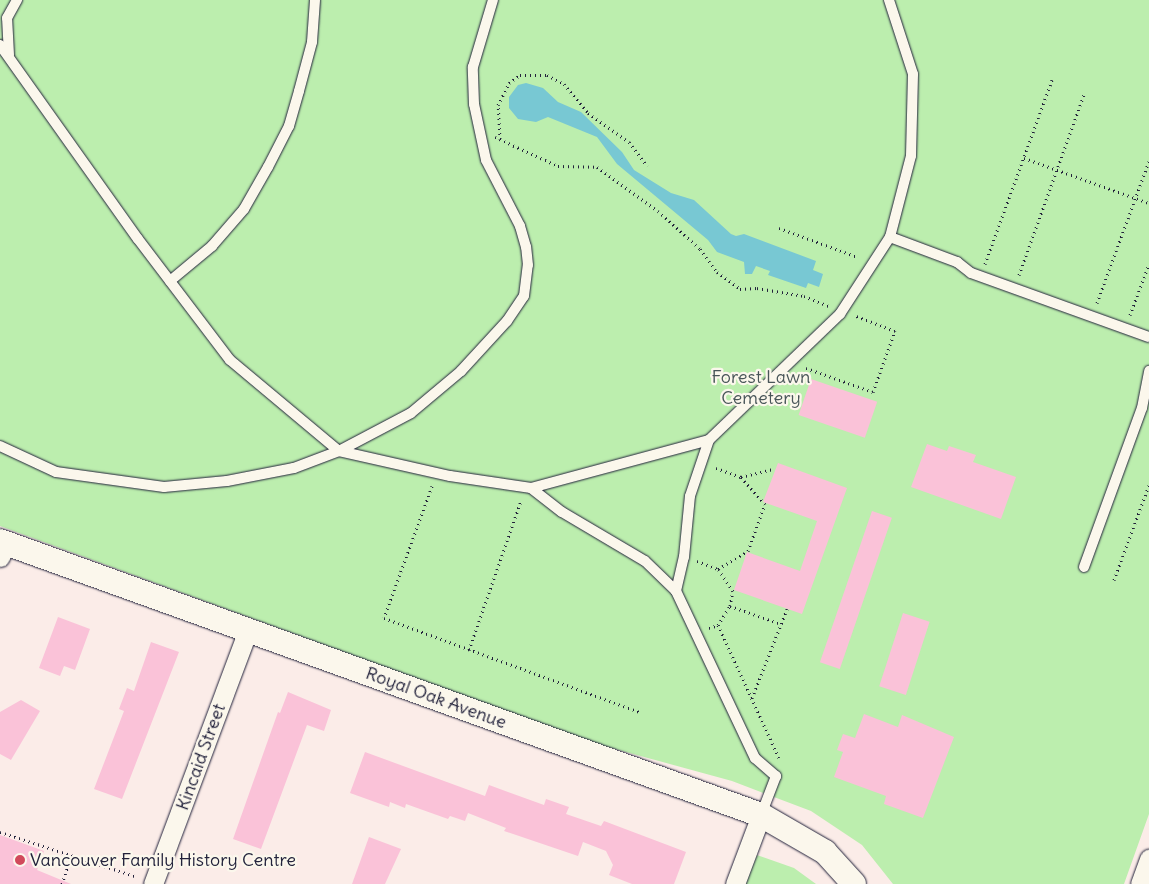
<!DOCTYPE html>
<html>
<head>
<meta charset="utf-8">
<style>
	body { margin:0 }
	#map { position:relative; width:1149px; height:884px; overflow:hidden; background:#fbece8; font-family:Delius,sans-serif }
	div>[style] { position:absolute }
	.green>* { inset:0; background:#bceeae }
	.water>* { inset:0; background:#78c8d3 }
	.building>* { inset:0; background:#fac2d8; transform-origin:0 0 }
	.path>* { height:3px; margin-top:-1.5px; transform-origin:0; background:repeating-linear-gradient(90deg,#22223b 0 1px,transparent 0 5px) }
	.roads { filter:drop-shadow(0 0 1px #22223b) drop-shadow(0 0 1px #22223b) }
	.service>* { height:10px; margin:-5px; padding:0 5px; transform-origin:5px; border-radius:5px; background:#fbf7ec }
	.minor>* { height:19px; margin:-9.5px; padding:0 9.5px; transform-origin:9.5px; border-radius:9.5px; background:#fbf7ec }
	.tertiary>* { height:24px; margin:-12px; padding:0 12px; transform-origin:12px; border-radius:12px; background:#fbf7ec }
	.dots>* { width:14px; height:14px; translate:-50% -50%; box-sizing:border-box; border:2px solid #fbf7ec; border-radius:50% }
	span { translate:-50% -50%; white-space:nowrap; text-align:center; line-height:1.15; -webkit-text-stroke:4.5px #fbf7ec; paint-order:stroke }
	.park-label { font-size:18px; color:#485558 }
	.street-label { font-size:18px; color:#22223b }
	.poi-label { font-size:18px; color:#22223b }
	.left { translate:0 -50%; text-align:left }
</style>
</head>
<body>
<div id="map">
	<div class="green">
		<i style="clip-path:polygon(0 0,1149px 0,1149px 814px,1124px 884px,893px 884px,862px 845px,811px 811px,732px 781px,593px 743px,0 526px)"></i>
		<i style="clip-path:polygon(757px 855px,794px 868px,816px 884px,745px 884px)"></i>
	</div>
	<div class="water">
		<i style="clip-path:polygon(526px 83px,543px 88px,558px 102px,581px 112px,622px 152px,634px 170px,671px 193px,694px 200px,731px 234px,736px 236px,744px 234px,816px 261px,813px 270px,823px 274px,819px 287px,808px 283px,806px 288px,768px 275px,770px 271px,756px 266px,752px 274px,745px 274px,744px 262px,717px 252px,708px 240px,617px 164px,597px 137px,548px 117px,536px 122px,518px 119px,509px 108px,509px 97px,518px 85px)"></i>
	</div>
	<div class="building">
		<i style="left:811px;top:379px;width:70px;height:38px;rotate:19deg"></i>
		<i style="clip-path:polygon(927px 444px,947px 451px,949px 446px,976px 455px,973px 462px,1016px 477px,1001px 519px,911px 487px)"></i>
		<i style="clip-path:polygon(778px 463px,847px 488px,802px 614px,734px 590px,747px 552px,800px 571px,817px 521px,763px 502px)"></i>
		<i style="left:872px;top:511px;width:21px;height:160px;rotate:19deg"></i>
		<i style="left:903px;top:613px;width:28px;height:77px;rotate:18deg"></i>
		<i style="clip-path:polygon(58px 617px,90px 629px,75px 670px,64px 666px,60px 676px,39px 668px)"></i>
		<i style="clip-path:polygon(151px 642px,179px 652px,122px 799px,94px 789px,124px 711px,119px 709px,127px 688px,134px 691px)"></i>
		<i style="clip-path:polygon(288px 692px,331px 710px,324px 731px,307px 725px,261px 849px,233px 839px,278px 712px,280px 713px)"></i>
		<i style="clip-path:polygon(21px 700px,40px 711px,11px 760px,0 754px,0 712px)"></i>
		<i style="clip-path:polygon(864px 714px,898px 727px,902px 715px,954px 737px,923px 818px,884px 804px,886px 796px,834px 777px,843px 752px,837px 750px,843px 734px,855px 738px)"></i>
		<i style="clip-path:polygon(365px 752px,485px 796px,489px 785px,544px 805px,546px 799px,569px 807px,566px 814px,601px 826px,604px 821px,686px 852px,674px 884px,632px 884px,609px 875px,613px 865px,606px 851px,583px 842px,578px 856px,504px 831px,506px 828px,468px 813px,465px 821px,450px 816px,448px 819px,406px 804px,405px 808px,390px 802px,389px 807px,350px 793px)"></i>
		<i style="clip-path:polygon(0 835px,44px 851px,37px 870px,71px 884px,0 884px)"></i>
		<i style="clip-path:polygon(369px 837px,401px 849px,385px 884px,352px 884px)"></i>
	</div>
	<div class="path">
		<i style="left:495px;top:137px;width:69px;rotate:24.7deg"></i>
		<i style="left:558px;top:166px;width:39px;rotate:1deg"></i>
		<i style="left:597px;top:167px;width:75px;rotate:35.8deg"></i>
		<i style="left:658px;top:211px;width:57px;rotate:42.1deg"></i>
		<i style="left:700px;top:249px;width:29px;rotate:54deg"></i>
		<i style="left:717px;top:272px;width:29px;rotate:36deg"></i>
		<i style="left:740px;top:289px;width:17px;rotate:-3deg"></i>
		<i style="left:757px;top:288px;width:48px;rotate:9.7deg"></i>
		<i style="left:804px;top:296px;width:27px;rotate:22deg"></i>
		<i style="left:500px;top:139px;width:34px;rotate:-93deg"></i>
		<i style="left:498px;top:105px;width:25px;rotate:-63deg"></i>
		<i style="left:509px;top:83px;width:14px;rotate:-36deg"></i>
		<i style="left:520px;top:75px;width:27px"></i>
		<i style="left:547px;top:75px;width:19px;rotate:28deg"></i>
		<i style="left:564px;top:84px;width:38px;rotate:50deg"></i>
		<i style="left:588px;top:113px;width:50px;rotate:35.3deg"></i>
		<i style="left:629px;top:142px;width:30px;rotate:53deg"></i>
		<i style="left:1024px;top:158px;width:133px;rotate:19.8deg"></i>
		<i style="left:779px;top:228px;width:84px;rotate:20.2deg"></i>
		<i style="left:985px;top:264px;width:196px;rotate:-70deg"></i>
		<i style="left:1019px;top:275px;width:192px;rotate:-70.2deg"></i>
		<i style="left:1097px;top:303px;width:151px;rotate:-69.9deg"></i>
		<i style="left:1130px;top:315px;width:54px;rotate:-69.6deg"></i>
		<i style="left:806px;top:368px;width:71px;rotate:19.7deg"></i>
		<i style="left:873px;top:392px;width:65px;rotate:-70.2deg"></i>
		<i style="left:895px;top:331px;width:42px;rotate:-159deg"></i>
		<i style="left:716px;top:468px;width:27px;rotate:20deg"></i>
		<i style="left:432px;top:486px;width:140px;rotate:110deg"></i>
		<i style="left:384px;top:618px;width:272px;rotate:20.2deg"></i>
		<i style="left:697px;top:561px;width:22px;rotate:21deg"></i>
		<i style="left:1114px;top:580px;width:101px;rotate:-69.8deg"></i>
		<i style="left:730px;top:606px;width:54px;rotate:19.4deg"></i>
		<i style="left:718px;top:625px;width:22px;rotate:-58deg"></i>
		<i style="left:730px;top:606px;width:15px;rotate:-79deg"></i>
		<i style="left:733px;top:591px;width:27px;rotate:-124deg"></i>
		<i style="left:718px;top:569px;width:35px;rotate:-31deg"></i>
		<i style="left:748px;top:551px;width:50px;rotate:-70.1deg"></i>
		<i style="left:765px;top:504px;width:36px;rotate:-132deg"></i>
		<i style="left:741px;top:477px;width:33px;rotate:-14deg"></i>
		<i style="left:709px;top:628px;width:9px;rotate:-18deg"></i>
		<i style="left:718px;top:625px;width:146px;rotate:65.4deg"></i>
		<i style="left:469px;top:650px;width:158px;rotate:-70.8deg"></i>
		<i style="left:752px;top:698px;width:96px;rotate:-68.5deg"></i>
		<i style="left:0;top:832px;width:142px;rotate:18.1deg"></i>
		<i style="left:62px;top:884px;width:28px;rotate:-72deg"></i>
	</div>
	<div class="roads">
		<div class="service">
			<i style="left:0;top:45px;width:238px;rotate:54.6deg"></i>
			<i style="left:138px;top:239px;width:152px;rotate:52.8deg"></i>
			<i style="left:230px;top:360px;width:142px;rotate:39.9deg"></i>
			<i style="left:339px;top:451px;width:81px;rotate:-27.8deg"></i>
			<i style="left:411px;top:413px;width:65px;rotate:-40deg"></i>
			<i style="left:461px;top:371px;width:68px;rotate:-47.4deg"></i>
			<i style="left:507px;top:321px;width:30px;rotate:-56deg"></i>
			<i style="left:524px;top:296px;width:31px;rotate:-83deg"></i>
			<i style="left:528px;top:265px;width:18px;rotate:-96deg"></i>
			<i style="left:526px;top:247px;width:22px;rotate:-106deg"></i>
			<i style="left:520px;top:226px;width:74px;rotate:-117.3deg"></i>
			<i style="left:486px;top:160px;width:57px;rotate:-102.1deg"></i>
			<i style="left:474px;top:104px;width:37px;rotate:-92deg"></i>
			<i style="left:473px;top:67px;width:70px;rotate:-73.4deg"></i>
			<i style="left:9px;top:55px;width:37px;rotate:-93deg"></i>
			<i style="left:7px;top:18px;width:21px;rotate:-61deg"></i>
			<i style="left:890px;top:237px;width:72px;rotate:20.5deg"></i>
			<i style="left:957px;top:262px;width:18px;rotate:38deg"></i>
			<i style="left:971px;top:273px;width:189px;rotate:19.8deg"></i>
			<i style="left:170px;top:281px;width:55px;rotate:-39.8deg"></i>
			<i style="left:212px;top:246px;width:49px;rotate:-49.1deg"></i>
			<i style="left:244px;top:209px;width:48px;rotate:-60.3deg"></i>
			<i style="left:268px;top:167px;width:46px;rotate:-62.9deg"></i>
			<i style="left:289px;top:126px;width:36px;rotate:-74deg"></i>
			<i style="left:299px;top:91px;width:51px;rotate:-75.1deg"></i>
			<i style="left:312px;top:42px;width:42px;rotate:-85.9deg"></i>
			<i style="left:0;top:446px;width:62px;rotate:24.9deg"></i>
			<i style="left:56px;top:472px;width:109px;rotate:7.9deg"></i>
			<i style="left:164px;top:487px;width:63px;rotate:-5.4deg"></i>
			<i style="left:227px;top:481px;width:68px;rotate:-11deg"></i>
			<i style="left:294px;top:468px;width:48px;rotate:-20.7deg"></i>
			<i style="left:339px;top:451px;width:114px;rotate:12.7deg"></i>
			<i style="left:450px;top:476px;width:82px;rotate:8.4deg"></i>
			<i style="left:531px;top:488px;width:184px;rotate:-15.1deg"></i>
			<i style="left:709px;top:440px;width:182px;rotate:-43.9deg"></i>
			<i style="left:840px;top:314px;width:92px;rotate:-57deg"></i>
			<i style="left:890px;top:237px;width:84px;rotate:-75.5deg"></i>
			<i style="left:911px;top:156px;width:82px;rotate:-88.6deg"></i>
			<i style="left:913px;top:74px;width:78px;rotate:-108deg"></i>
			<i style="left:531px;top:488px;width:39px;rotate:38deg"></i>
			<i style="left:562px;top:512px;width:96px;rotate:30.6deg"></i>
			<i style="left:645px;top:561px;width:43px;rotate:44.1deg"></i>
			<i style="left:676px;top:591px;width:185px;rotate:64.7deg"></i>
			<i style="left:755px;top:758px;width:28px;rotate:41deg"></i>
			<i style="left:776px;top:776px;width:42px;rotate:111deg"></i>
			<i style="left:1084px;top:567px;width:169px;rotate:-70deg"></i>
			<i style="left:1142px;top:408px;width:38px;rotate:-79deg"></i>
			<i style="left:676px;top:591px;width:35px;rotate:-77deg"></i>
			<i style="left:684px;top:557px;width:61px;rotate:-84.4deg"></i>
			<i style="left:690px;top:496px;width:59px;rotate:-71.3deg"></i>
		</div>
		<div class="minor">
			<i style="left:0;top:557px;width:16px;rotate:-72deg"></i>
			<i style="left:153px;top:884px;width:271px;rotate:-69.5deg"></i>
			<i style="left:735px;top:884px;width:74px;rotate:-69.4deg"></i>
			<i style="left:1140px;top:884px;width:27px;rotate:-70deg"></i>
		</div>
		<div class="tertiary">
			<i style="left:0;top:541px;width:809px;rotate:19.8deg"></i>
			<i style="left:761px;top:815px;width:74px;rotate:30deg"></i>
			<i style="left:825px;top:852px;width:43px;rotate:47.8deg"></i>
		</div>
	</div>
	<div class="dots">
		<i style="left:20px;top:860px;background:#d1495b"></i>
	</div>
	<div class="park-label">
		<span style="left:761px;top:388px">Forest Lawn<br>Cemetery</span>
	</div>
	<div class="street-label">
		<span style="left:436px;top:698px;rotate:20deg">Royal Oak Avenue</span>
		<span style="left:201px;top:757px;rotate:-70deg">Kincaid Street</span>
	</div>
	<div class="poi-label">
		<span class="left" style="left:30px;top:860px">Vancouver Family History Centre</span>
	</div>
</div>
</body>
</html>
